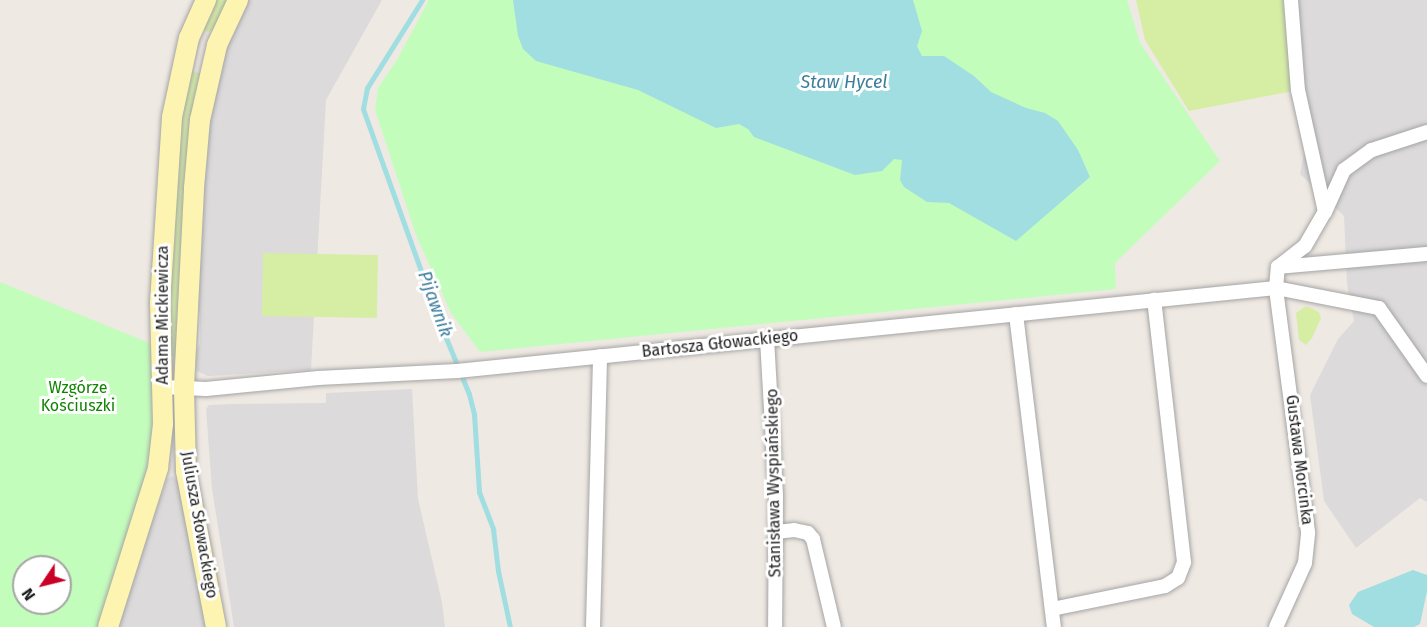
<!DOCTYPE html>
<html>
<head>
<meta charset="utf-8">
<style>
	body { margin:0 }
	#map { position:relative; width:1427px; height:627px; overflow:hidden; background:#efe9e3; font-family:"Fira Sans",sans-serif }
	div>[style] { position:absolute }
	.residential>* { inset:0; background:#dcdadb }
	.grass>* { inset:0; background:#d6eea4; transform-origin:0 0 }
	.park>* { inset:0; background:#c3fdbc }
	.water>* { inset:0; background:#a0dee1 }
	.stream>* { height:5px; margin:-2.5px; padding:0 2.5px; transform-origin:2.5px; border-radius:2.5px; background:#a0dee1 }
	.roads { filter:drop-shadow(0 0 2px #a5a5a5) drop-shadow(0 0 2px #a5a5a5) }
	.street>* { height:14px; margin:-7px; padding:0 7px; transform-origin:7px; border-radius:7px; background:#fff }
	.secondary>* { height:20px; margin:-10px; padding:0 10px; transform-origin:10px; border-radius:10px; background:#fef4b2 }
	span { translate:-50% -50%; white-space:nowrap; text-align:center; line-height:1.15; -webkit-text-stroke:6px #fff; paint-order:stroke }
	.street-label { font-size:16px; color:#1e1e1e }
	.park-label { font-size:16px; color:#108403 }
	.water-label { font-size:18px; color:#3c7d9c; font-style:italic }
	.north { position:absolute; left:12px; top:555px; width:60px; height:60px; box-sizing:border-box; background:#fff; border:2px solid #a5a5a5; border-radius:50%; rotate:235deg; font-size:16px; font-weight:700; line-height:24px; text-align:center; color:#1e1e1e }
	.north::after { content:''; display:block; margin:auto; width:21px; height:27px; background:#cb0026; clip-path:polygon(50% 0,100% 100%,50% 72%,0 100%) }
</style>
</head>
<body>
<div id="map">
	<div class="residential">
		<i style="clip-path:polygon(247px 0,382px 0,326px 100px,311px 370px,208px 376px,197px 371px,194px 358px,200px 343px,200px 316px,195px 286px,208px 120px,229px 34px)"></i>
		<i style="clip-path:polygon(1291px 0,1427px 0,1427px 502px,1420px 498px,1356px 548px,1324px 501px,1310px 395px,1338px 339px,1354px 321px,1347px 284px,1344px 216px,1300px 174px,1307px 138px)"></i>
		<i style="clip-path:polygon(412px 389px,418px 499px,442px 602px,445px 627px,234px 627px,212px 489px,206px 409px,209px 405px,234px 404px,326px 403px,326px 393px)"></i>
		<i style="clip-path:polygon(172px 476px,178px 481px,207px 627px,114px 627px,167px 479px)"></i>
	</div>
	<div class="grass">
		<i style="clip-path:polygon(215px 0,229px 0,213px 30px,207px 32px,203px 28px)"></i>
		<i style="clip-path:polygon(1136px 0,1291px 0,1298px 90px,1189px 111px,1145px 40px)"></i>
		<i style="clip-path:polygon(188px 70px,202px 74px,178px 357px,169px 357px,167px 304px,179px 123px)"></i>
		<i style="left:263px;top:253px;width:115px;height:63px;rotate:1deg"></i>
		<i style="clip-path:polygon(1306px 306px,1319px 312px,1321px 318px,1312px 338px,1306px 345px,1299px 340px,1296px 313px)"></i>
	</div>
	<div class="park">
		<i style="clip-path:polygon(429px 0,1127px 0,1140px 43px,1220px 161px,1115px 263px,1116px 289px,480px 352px,451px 313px,416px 235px,375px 110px,378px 88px,398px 58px)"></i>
		<i style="clip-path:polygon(evenodd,0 282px,147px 342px,162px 360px,150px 456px,102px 627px,0 627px,0 282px,24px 567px,60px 567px,60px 603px,24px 603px,24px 567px)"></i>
	</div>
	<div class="water">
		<i style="clip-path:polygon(513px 0,913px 0,922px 31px,917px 46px,922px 56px,944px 56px,974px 76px,991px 92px,1026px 108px,1045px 113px,1058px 121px,1078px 150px,1090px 177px,1016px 241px,949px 203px,927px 202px,904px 187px,900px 180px,902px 160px,894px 159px,882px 171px,855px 175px,754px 137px,748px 129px,739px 124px,716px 128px,638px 90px,536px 61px,523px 49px,518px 36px)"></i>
		<i style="clip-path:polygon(1413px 570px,1427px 575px,1427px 591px,1420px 624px,1414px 627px,1374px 627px,1352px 614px,1349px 605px,1358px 592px)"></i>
	</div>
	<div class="stream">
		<i style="left:422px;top:0;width:104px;rotate:122deg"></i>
		<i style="left:367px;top:88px;width:21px;rotate:101deg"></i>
		<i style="left:363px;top:109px;width:220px;rotate:70.3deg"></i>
		<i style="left:437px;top:316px;width:84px;rotate:67.7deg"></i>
		<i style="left:469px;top:394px;width:21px;rotate:76deg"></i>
		<i style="left:474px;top:414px;width:78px;rotate:86.3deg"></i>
		<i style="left:479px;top:492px;width:40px;rotate:69deg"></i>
		<i style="left:493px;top:529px;width:42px;rotate:83.2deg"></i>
		<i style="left:498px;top:571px;width:57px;rotate:77.9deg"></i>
	</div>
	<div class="roads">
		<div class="street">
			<i style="left:1291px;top:0;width:90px;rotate:85.6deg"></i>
			<i style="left:1298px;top:90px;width:125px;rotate:77.5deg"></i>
			<i style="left:1278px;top:267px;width:150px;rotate:-5deg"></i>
			<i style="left:1016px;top:314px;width:315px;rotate:83.1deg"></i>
			<i style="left:767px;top:339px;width:157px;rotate:86.7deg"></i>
			<i style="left:776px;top:496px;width:131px;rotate:90.4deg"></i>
			<i style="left:163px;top:387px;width:43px;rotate:2.7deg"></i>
			<i style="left:206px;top:389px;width:113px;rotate:-5.6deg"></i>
			<i style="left:318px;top:378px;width:139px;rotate:-2.9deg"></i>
			<i style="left:457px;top:371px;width:823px;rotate:-5.79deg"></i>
			<i style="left:1276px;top:288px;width:105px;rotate:11deg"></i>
			<i style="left:1379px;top:308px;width:83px;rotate:54.8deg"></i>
			<i style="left:776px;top:532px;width:18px;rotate:-6deg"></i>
			<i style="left:794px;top:530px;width:14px;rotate:12deg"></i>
			<i style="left:808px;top:533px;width:8px;rotate:50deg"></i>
			<i style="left:813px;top:539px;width:90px;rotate:76.6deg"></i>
			<i style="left:1052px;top:609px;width:115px;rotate:-11.5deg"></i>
			<i style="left:1165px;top:586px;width:15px;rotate:-32deg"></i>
			<i style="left:1178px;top:578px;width:17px;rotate:-69deg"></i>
			<i style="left:1184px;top:562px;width:264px;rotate:-96.5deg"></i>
			<i style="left:593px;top:627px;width:271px;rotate:-88.5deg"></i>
			<i style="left:1276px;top:627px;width:70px;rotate:-65.6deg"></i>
			<i style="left:1305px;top:563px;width:31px;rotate:-84deg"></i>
			<i style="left:1308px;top:532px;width:246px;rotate:-97.5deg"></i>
			<i style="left:1276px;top:288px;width:21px;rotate:-85deg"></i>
			<i style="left:1278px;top:267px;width:34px;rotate:-38deg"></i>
			<i style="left:1305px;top:246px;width:39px;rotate:-60deg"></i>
			<i style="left:1325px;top:212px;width:46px;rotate:-65.7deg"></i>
			<i style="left:1344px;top:170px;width:34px;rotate:-36deg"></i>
			<i style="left:1372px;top:150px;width:58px;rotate:-18.1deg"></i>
		</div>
		<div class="secondary">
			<i style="left:108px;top:627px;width:167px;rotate:-72.5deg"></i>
			<i style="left:158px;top:468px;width:44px;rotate:-83.5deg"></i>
			<i style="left:163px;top:424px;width:121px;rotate:-91.4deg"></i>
			<i style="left:160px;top:303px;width:186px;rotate:-86.3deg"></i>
			<i style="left:172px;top:117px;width:81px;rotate:-77.9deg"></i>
			<i style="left:189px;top:38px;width:42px;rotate:-65.9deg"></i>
			<i style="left:216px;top:627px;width:159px;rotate:-100.9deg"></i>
			<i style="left:186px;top:471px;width:84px;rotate:-91.4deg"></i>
			<i style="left:184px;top:387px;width:199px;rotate:-87.1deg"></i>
			<i style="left:194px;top:188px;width:68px;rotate:-85deg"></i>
			<i style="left:200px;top:120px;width:77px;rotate:-77.2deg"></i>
			<i style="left:217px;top:45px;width:50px;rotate:-65deg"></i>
		</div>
	</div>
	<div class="street-label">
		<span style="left:163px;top:315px;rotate:-90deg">Adama Mickiewicza</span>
		<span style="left:720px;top:344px;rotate:-6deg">Bartosza Głowackiego</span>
		<span style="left:1299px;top:460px;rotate:83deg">Gustawa Morcinka</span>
		<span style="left:774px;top:483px;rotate:-91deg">Stanisława Wyspiańskiego</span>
		<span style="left:199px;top:525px;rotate:80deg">Juliusza Słowackiego</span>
	</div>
	<div class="park-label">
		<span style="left:78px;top:397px">Wzgórze<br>Kościuszki</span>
	</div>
	<div class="water-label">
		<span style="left:844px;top:82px">Staw Hycel</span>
		<span style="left:435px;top:304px;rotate:70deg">Pijawnik</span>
	</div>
	<div class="north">N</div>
</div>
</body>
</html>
